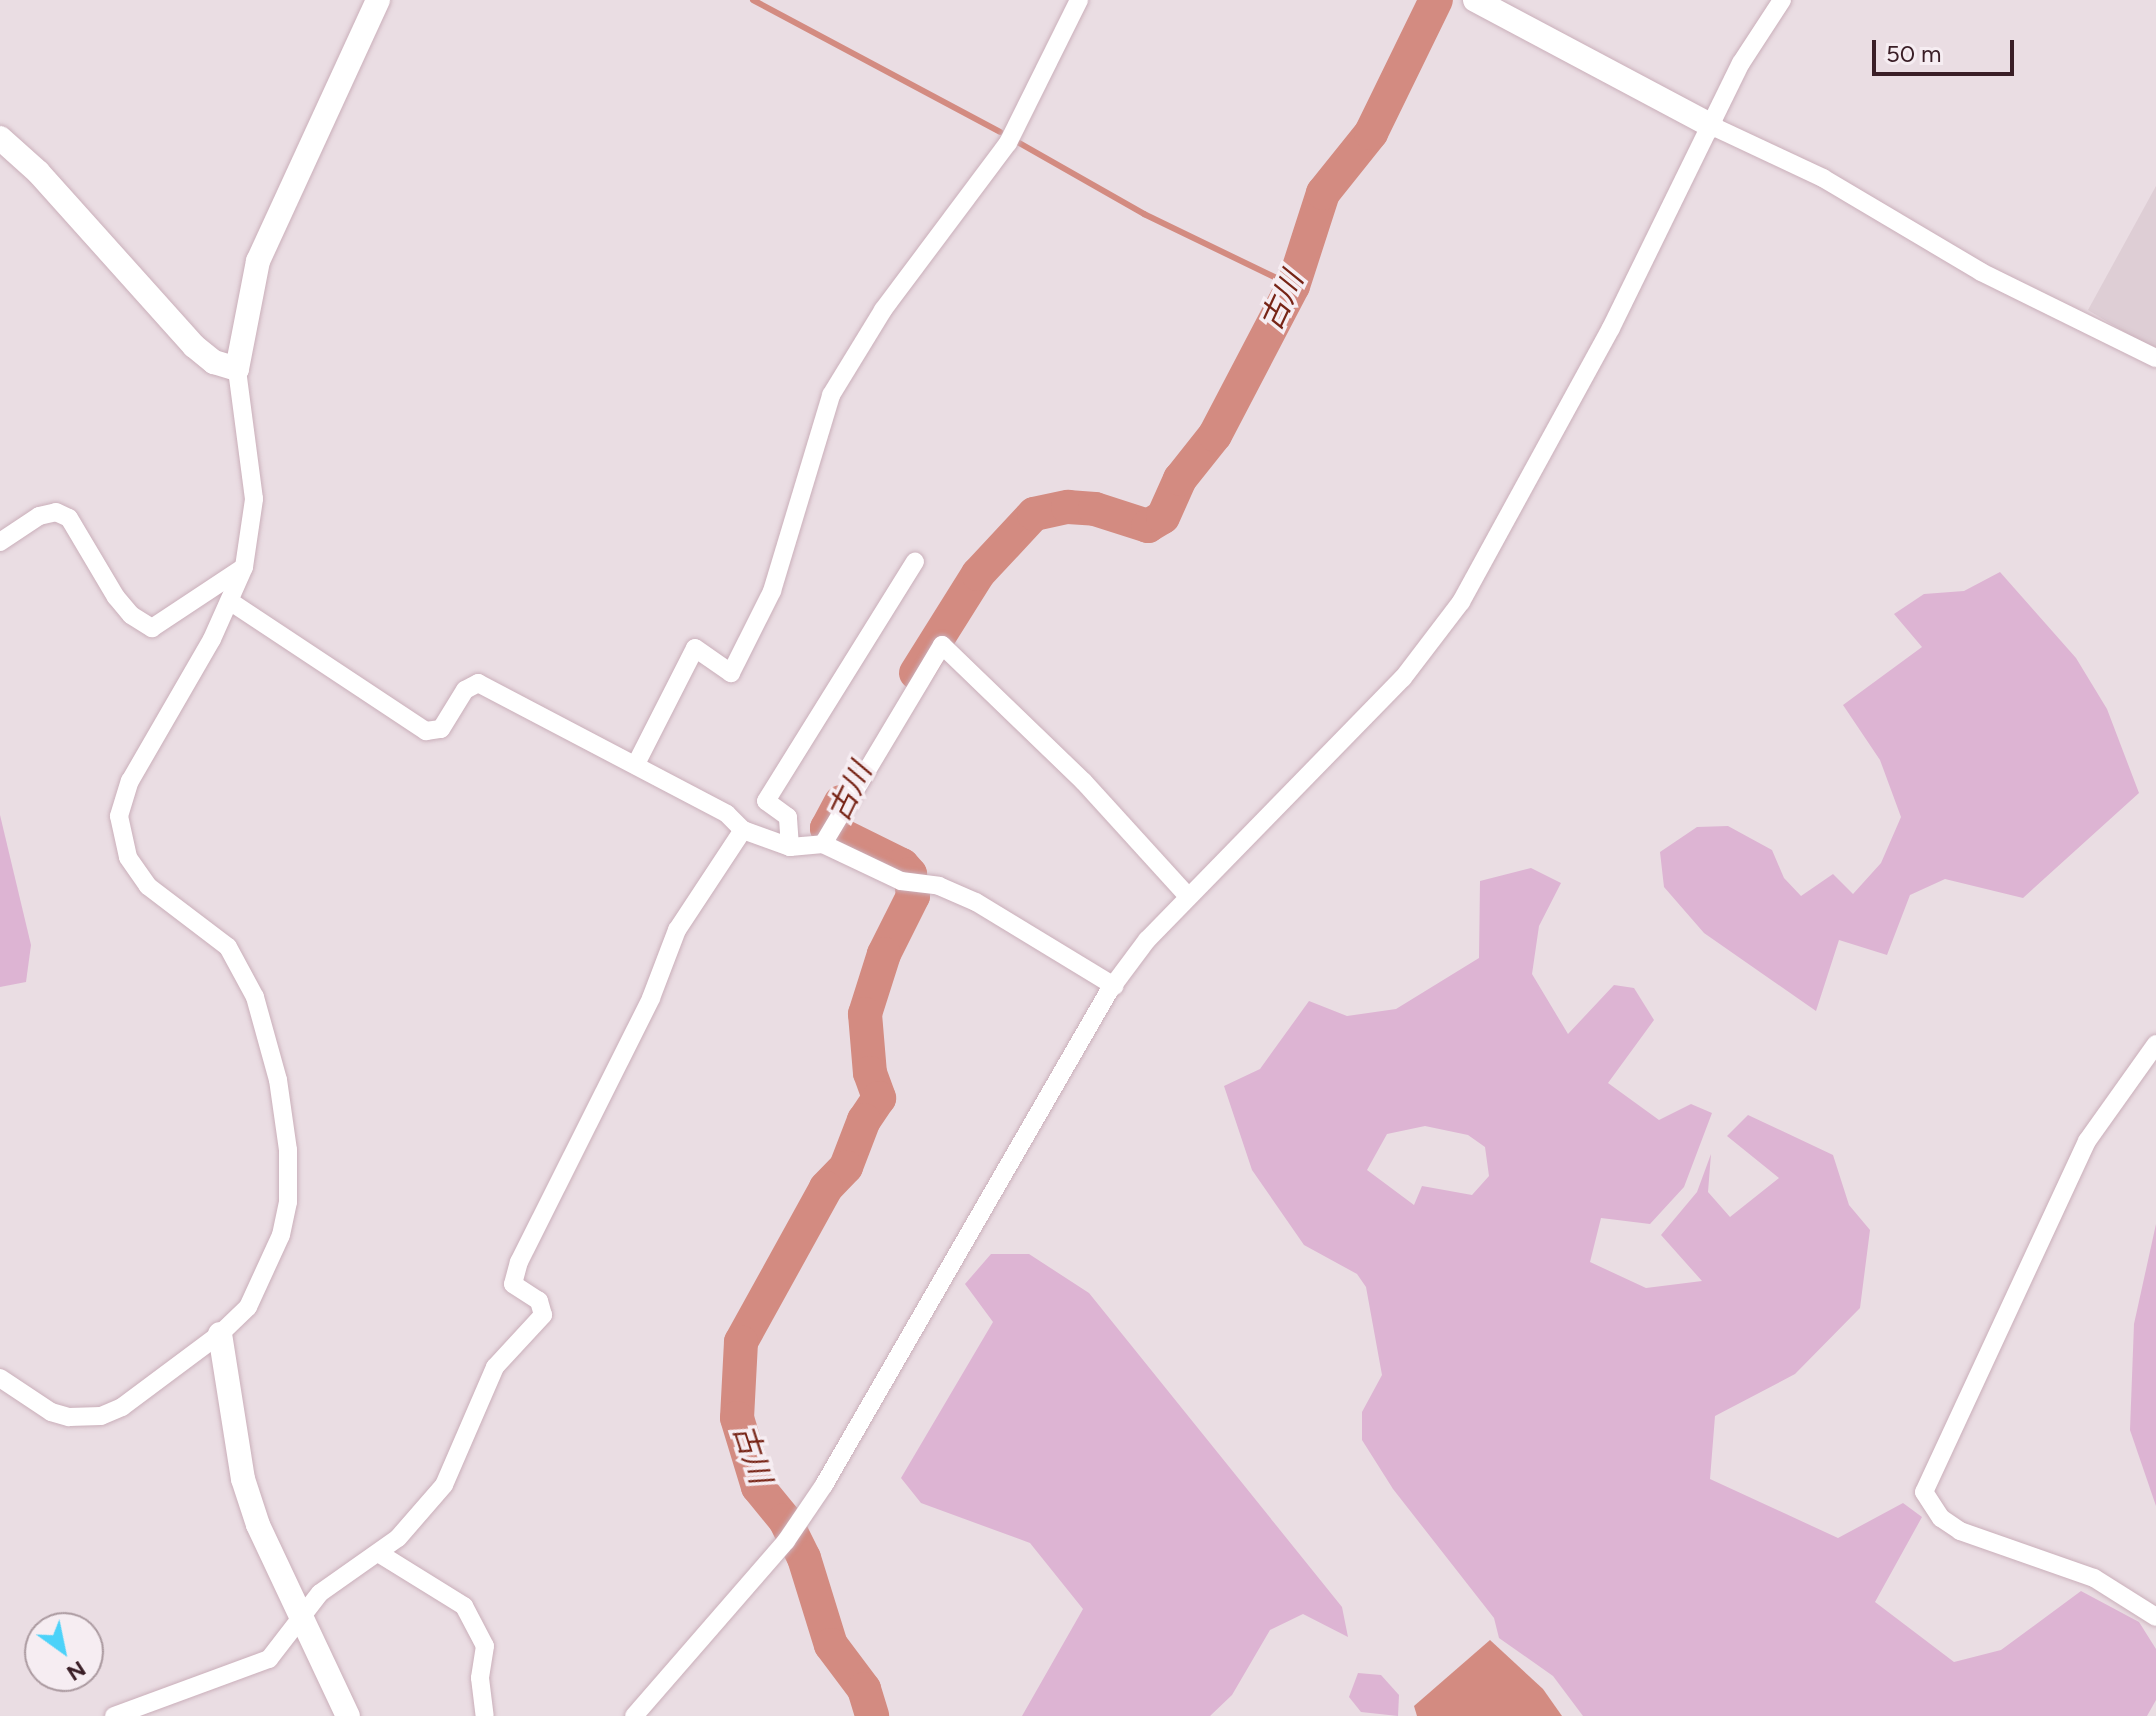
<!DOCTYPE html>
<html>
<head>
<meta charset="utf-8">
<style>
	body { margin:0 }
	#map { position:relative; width:2156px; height:1716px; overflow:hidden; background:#eadde3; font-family:Figtree,"Noto Sans JP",sans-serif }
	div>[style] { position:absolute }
	.built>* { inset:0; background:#deced5 }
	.green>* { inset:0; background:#ddb4d3 }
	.water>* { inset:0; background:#d38b81 }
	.stream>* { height:6px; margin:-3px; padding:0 3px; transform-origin:3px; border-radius:3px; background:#d38b81 }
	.river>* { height:34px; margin:-17px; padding:0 17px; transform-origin:17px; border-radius:17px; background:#d38b81 }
	.roads { filter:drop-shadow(0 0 2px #caafba) drop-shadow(0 0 2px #caafba) }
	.street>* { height:18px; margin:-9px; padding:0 9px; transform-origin:9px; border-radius:9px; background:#fff }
	.secondary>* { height:24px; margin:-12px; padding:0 12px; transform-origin:12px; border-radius:12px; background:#fff }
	span { translate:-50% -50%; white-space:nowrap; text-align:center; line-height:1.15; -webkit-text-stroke:7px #f6edf2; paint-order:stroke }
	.water-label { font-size:30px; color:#772416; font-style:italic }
	.north { position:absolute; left:24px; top:1612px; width:80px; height:80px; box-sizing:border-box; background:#f6edf2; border:2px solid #ab9aa0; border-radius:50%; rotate:147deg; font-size:22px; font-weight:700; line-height:32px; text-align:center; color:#3a1e26 }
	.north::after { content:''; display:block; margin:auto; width:28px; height:36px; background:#4cd2f9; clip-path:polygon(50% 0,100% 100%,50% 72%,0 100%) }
	.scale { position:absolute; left:1872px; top:40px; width:142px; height:36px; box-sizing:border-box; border:4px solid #3a1e26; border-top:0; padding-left:10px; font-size:24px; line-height:28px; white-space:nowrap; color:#3a1e26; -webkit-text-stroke:6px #f6edf2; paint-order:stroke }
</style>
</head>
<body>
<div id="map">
	<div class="built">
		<i style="clip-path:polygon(2156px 186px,2156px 351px,2088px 310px)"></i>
	</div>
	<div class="green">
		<i style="clip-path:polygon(2000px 572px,2076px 658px,2107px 709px,2139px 793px,2023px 898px,1945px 879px,1910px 895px,1887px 955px,1839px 940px,1816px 1011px,1704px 933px,1664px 887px,1660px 852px,1697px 827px,1728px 826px,1772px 850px,1784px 878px,1801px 896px,1833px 874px,1853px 894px,1881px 863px,1901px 817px,1880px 760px,1843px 705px,1922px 647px,1894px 614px,1924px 594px,1964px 591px)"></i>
		<i style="clip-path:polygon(0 815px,31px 945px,26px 982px,0 987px)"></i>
		<i style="clip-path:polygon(evenodd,1531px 868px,1561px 883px,1539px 926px,1532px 974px,1568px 1034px,1614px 985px,1634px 988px,1654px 1020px,1608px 1083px,1659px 1120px,1691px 1104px,1712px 1113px,1684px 1187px,1650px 1224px,1601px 1218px,1590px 1262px,1646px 1288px,1702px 1281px,1661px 1235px,1697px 1192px,1711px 1154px,1708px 1192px,1730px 1217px,1779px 1178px,1727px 1136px,1748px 1115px,1833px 1155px,1849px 1205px,1870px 1230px,1860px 1308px,1795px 1374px,1715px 1416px,1710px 1479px,1838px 1538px,1903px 1503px,1922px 1517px,1875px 1602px,1954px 1662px,2001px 1650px,2081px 1591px,2139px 1622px,2156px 1649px,2156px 1700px,2147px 1716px,1583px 1716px,1553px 1676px,1499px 1638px,1494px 1618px,1393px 1489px,1362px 1440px,1362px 1412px,1382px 1375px,1366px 1287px,1357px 1274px,1304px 1245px,1252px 1170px,1224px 1086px,1260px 1069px,1309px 1001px,1347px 1016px,1396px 1009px,1479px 958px,1480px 881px,1531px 868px,1425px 1126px,1468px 1135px,1485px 1147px,1489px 1176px,1472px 1195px,1422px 1186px,1414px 1205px,1367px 1170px,1387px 1134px,1425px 1126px)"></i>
		<i style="clip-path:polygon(2156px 1224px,2156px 1506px,2130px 1430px,2134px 1324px)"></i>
		<i style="clip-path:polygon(991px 1254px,1029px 1254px,1089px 1293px,1342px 1607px,1348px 1637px,1303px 1614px,1270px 1630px,1232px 1695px,1210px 1716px,1022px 1716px,1083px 1609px,1030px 1543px,921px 1503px,901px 1478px,993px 1322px,965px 1284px)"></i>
		<i style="clip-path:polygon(1358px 1673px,1381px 1675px,1399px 1695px,1398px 1716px,1361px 1712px,1349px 1697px)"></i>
	</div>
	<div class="water">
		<i style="clip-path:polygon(1490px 1640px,1543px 1689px,1562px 1716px,1417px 1716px,1414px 1706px)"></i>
	</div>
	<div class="stream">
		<i style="left:753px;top:0;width:280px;rotate:28.1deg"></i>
		<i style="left:1014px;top:140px;width:150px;rotate:29.6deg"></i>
		<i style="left:1144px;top:214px;width:165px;rotate:25.8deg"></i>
	</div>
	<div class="river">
		<i style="left:916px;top:673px;width:117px;rotate:-57.9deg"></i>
		<i style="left:978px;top:574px;width:82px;rotate:-47deg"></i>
		<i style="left:1034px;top:514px;width:35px;rotate:-12deg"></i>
		<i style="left:1068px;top:507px;width:27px;rotate:4deg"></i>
		<i style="left:1095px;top:509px;width:56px;rotate:17.8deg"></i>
		<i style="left:1148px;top:526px;width:17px;rotate:-31deg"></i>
		<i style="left:1163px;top:517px;width:42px;rotate:-65.9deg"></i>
		<i style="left:1180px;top:479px;width:56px;rotate:-51.5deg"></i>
		<i style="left:1215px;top:435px;width:168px;rotate:-62.4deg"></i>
		<i style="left:1293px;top:286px;width:98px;rotate:-72.1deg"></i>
		<i style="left:1323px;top:193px;width:77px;rotate:-51.3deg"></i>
		<i style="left:1371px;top:133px;width:148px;rotate:-64deg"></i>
		<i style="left:841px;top:802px;width:30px;rotate:118deg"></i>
		<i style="left:827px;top:828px;width:84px;rotate:26.3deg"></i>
		<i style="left:902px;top:865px;width:12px;rotate:48deg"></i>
		<i style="left:910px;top:874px;width:22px;rotate:82deg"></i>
		<i style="left:913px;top:896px;width:65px;rotate:116.6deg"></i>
		<i style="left:884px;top:954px;width:63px;rotate:107.6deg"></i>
		<i style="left:865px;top:1014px;width:59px;rotate:85.2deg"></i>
		<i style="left:870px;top:1073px;width:27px;rotate:70deg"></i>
		<i style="left:879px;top:1098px;width:27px;rotate:124deg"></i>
		<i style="left:864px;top:1120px;width:50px;rotate:111deg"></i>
		<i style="left:846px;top:1167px;width:29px;rotate:134deg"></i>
		<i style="left:826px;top:1188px;width:176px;rotate:118.9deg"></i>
		<i style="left:741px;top:1342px;width:76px;rotate:93deg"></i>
		<i style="left:737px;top:1418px;width:72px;rotate:73.1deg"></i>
		<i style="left:758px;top:1487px;width:43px;rotate:50.7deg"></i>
		<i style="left:785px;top:1520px;width:42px;rotate:63.4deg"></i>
		<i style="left:804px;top:1558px;width:91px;rotate:72.8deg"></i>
		<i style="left:831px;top:1645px;width:55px;rotate:53.1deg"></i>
		<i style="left:864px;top:1689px;width:28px;rotate:73deg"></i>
	</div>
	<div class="roads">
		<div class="street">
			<i style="left:1712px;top:126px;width:123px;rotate:25.1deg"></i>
			<i style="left:1823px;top:178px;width:184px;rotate:30.7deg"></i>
			<i style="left:1981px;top:272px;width:195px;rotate:26.2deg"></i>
			<i style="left:0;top:542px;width:47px;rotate:-33.7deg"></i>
			<i style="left:39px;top:516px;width:17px;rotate:-13deg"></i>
			<i style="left:56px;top:512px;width:14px;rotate:25deg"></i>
			<i style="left:69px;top:518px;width:92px;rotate:59.3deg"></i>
			<i style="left:116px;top:597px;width:23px;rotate:50deg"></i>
			<i style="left:131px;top:615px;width:25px;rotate:32deg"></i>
			<i style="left:152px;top:628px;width:110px;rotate:-33.5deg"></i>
			<i style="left:231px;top:602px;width:234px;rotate:33.5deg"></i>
			<i style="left:426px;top:731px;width:15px;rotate:-8deg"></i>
			<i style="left:441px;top:729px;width:46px;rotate:-58.4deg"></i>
			<i style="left:465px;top:690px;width:15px;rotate:-28deg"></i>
			<i style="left:478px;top:683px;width:281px;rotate:27.7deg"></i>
			<i style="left:727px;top:814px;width:23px;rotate:45deg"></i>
			<i style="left:743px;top:830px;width:50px;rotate:19.9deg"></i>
			<i style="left:790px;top:847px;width:33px;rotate:-5deg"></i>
			<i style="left:823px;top:844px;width:86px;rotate:25.4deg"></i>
			<i style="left:901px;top:881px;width:38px;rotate:7deg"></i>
			<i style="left:939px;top:886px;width:40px;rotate:23.4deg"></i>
			<i style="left:976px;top:902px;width:162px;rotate:31.3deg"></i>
			<i style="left:636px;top:764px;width:130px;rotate:-63deg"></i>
			<i style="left:695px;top:648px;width:44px;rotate:34.8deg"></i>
			<i style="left:731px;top:673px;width:92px;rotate:-63.4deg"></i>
			<i style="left:772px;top:591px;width:205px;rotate:-73.2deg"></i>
			<i style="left:831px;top:395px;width:100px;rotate:-58.5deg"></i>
			<i style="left:883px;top:310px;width:209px;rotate:-53.2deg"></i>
			<i style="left:1008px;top:143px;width:160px;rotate:-63.6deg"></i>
			<i style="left:823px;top:844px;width:232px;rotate:-59.1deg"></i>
			<i style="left:942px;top:645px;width:197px;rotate:44deg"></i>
			<i style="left:1084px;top:782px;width:153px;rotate:47.7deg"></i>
			<i style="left:790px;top:847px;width:30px;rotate:-94deg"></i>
			<i style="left:788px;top:817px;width:27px;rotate:-144deg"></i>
			<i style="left:766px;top:801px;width:282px;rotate:-58.1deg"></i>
			<i style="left:2156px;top:1044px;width:119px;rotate:125.4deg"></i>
			<i style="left:2087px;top:1141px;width:387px;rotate:114.9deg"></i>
			<i style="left:1924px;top:1492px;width:31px;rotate:57deg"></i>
			<i style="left:1941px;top:1518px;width:23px;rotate:34deg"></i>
			<i style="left:1960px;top:1531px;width:142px;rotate:19.3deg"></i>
			<i style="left:2094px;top:1578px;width:73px;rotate:32.2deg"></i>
			<i style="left:0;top:1378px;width:61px;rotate:33.7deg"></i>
			<i style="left:51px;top:1412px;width:19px;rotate:16deg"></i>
			<i style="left:69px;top:1417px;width:32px;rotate:-2deg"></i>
			<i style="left:101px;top:1416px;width:23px;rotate:-23deg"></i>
			<i style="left:122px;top:1407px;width:122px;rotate:-36.7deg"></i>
			<i style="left:220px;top:1334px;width:39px;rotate:-44deg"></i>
			<i style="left:248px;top:1307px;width:79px;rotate:-65.4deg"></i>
			<i style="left:281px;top:1235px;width:34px;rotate:-78deg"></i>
			<i style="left:288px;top:1202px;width:52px;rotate:-90deg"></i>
			<i style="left:288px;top:1150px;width:71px;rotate:-98.1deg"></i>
			<i style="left:278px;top:1080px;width:86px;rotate:-105.5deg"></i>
			<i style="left:255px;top:997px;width:57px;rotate:-118.4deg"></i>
			<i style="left:228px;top:947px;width:101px;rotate:-142.7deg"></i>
			<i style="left:148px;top:886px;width:35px;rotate:-125deg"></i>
			<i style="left:128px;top:857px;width:42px;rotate:-102.4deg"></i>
			<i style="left:119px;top:816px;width:37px;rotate:-73deg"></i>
			<i style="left:130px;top:781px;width:164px;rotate:-60deg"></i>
			<i style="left:212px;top:639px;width:79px;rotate:-66deg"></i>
			<i style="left:244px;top:567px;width:69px;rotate:-81.6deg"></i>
			<i style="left:254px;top:499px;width:131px;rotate:-97.5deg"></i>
			<i style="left:380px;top:1554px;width:99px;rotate:31.8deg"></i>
			<i style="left:464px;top:1606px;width:45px;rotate:62.3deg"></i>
			<i style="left:485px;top:1646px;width:32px;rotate:99deg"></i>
			<i style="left:480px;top:1678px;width:38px;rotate:83deg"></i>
			<i style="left:114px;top:1716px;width:165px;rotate:-20.2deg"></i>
			<i style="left:269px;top:1659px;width:83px;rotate:-52.3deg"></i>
			<i style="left:320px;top:1593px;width:95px;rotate:-35.2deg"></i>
			<i style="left:398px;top:1538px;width:70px;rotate:-49deg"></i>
			<i style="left:444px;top:1485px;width:129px;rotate:-66.6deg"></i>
			<i style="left:495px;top:1367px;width:71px;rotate:-47.3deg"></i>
			<i style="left:543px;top:1315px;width:15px;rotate:-106deg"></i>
			<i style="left:539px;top:1301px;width:31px;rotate:-147deg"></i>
			<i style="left:513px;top:1284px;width:23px;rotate:-75deg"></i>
			<i style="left:519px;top:1262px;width:295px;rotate:-63.4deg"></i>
			<i style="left:651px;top:998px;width:73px;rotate:-69.1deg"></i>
			<i style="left:677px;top:930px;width:120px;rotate:-56.6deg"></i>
			<i style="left:634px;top:1716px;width:232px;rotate:-49deg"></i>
			<i style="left:786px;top:1541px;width:68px;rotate:-55.8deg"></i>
			<i style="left:824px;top:1485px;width:570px;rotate:-60.02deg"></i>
			<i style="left:1109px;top:991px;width:64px;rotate:-53.3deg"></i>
			<i style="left:1147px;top:940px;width:366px;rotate:-45.7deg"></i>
			<i style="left:1403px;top:678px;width:96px;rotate:-52.7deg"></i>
			<i style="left:1461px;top:602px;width:312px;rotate:-61.3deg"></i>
			<i style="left:1611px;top:328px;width:295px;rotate:-63.9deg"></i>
			<i style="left:1741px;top:63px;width:75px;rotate:-56.9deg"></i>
		</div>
		<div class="secondary">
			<i style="left:1475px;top:0;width:268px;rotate:28deg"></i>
			<i style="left:0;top:138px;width:51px;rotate:41.8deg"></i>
			<i style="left:38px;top:172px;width:234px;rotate:48.1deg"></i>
			<i style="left:194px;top:346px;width:26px;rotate:39deg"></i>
			<i style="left:214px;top:362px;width:24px;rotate:17deg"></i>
			<i style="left:237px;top:369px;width:110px;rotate:-79deg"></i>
			<i style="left:258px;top:261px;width:287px;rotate:-65.3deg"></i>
			<i style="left:220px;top:1334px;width:147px;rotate:81deg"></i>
			<i style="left:243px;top:1479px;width:48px;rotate:71.9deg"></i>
			<i style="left:258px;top:1525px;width:211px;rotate:64.8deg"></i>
		</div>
	</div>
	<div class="water-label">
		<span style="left:1282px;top:301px;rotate:-65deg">古川</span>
		<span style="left:850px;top:792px;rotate:-64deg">古川</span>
		<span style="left:752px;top:1454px;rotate:72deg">古川</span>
	</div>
	<div class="north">N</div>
	<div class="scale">50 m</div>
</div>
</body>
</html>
